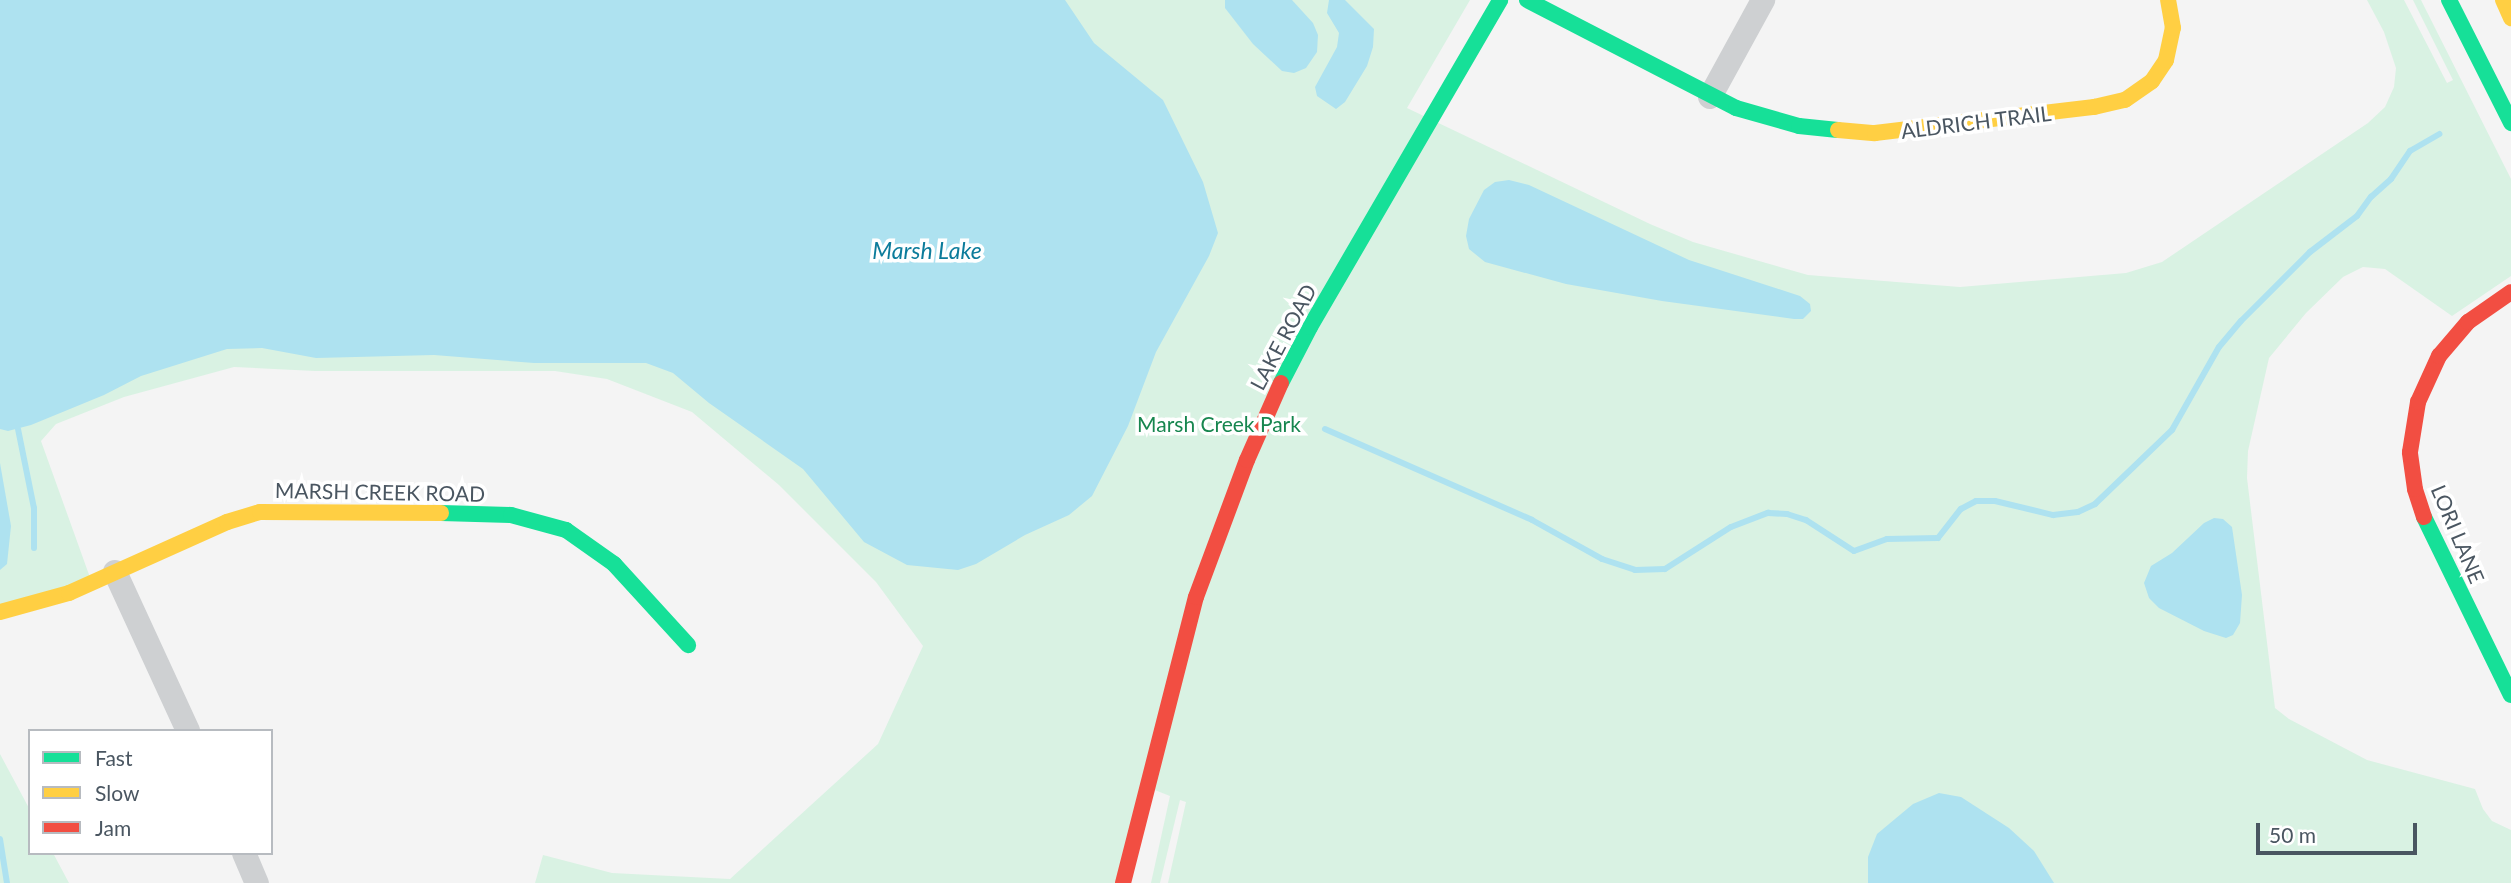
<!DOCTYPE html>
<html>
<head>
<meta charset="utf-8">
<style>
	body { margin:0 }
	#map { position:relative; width:2511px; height:883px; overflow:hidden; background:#f4f4f4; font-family:Lato,sans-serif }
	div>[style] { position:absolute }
	.green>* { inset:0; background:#d9f2e3 }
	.water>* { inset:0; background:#aee2f0 }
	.stream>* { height:6px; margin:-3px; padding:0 3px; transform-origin:3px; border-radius:3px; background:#aee2f0 }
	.street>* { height:24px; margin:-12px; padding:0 12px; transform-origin:12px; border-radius:12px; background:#ced0d2 }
	.fast>* { height:16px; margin:-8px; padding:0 8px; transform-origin:8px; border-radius:8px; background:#16e098 }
	.slow>* { height:16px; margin:-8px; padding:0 8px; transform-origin:8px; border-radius:8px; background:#ffcf43 }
	.jam>* { height:16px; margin:-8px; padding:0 8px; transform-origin:8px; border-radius:8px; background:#f24e42 }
	span { translate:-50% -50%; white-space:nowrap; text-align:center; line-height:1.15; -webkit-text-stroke:7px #fff; paint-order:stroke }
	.street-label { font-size:21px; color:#4a5661 }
	.park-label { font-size:21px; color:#17864f }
	.water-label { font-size:23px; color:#0c7c9b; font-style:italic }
	.legend { position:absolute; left:28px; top:729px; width:245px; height:126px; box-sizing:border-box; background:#fff; border:2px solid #b7bbc0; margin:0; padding:9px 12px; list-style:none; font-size:21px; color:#4a5661 }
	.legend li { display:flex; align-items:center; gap:14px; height:35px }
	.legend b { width:35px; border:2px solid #b7bbc0 }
	.scale { position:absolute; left:2256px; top:823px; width:161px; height:32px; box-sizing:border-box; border:4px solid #4a5661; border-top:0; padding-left:9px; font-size:21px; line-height:24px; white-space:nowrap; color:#4a5661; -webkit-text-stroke:5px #fff; paint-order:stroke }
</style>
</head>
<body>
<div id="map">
	<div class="green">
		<i style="clip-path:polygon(0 0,1470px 0,1407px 108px,1650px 224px,1693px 242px,1808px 275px,1960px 287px,2126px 273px,2162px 262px,2368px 123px,2385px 107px,2394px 87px,2396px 68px,2384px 32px,2367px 0,2404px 0,2447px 83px,2453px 80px,2413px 0,2421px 0,2511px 179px,2511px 276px,2452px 316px,2385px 269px,2363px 267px,2343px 277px,2306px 313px,2269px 358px,2248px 451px,2247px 478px,2275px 708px,2289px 719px,2367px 760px,2475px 789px,2483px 809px,2492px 821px,2511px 830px,2511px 883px,1168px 883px,1186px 802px,1180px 800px,1160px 883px,1151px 883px,1170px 796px,1147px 787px,1123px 883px,535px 883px,543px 855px,612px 873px,730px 879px,878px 744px,923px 646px,876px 582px,779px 485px,692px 412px,607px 379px,555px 371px,315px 371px,234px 367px,124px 397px,56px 424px,41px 441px,92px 583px,0 612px)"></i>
		<i style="clip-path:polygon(0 754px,30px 810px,30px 853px,53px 853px,69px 883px,0 883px)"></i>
	</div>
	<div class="water">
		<i style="clip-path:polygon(0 0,1065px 0,1094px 43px,1163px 100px,1203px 182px,1218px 233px,1209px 256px,1156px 352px,1128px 426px,1092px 496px,1069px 515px,1025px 535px,976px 564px,958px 570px,907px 565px,864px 542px,803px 469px,709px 403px,673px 373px,646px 363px,534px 363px,434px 355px,316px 358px,262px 348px,227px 349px,141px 376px,104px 395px,31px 425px,8px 431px,0 429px)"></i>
		<i style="clip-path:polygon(1225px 0,1292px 0,1313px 23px,1318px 35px,1317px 52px,1306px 68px,1294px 73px,1282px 71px,1253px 44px,1225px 8px)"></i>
		<i style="clip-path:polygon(1329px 0,1345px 0,1374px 29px,1373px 47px,1367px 66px,1345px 102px,1336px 109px,1317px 96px,1315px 87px,1337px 47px,1339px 33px,1327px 13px)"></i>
		<i style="clip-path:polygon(1509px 180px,1529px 185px,1689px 260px,1800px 296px,1810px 304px,1811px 311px,1803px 319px,1794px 319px,1662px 301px,1566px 284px,1485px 262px,1469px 249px,1466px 236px,1469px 219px,1484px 190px,1495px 182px)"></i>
		<i style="clip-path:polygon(0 463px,11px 526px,7px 564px,0 570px)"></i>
		<i style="clip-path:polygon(2214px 518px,2223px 519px,2232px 527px,2242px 595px,2240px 623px,2233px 635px,2226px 638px,2204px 631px,2159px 608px,2149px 598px,2144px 583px,2151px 566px,2172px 553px,2204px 523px)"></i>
		<i style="clip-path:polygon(1939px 793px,1961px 797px,2009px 828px,2034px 851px,2054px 883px,1868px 883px,1868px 857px,1877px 834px,1913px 804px)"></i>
	</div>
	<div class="stream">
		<i style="left:18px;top:429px;width:81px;rotate:78.6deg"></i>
		<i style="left:34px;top:508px;width:40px;rotate:90deg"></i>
		<i style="left:1325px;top:429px;width:226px;rotate:23.7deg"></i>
		<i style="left:1532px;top:520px;width:80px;rotate:29.1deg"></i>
		<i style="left:1602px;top:559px;width:35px;rotate:18deg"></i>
		<i style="left:1635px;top:570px;width:30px;rotate:-2deg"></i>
		<i style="left:1665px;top:569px;width:78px;rotate:-32.5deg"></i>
		<i style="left:1731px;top:527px;width:40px;rotate:-21deg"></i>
		<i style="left:1768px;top:513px;width:19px;rotate:3deg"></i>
		<i style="left:1787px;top:514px;width:20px;rotate:18deg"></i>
		<i style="left:1806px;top:520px;width:57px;rotate:32.9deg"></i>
		<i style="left:1854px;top:551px;width:35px;rotate:-20deg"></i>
		<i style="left:1887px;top:539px;width:51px;rotate:-1.1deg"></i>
		<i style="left:1938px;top:538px;width:37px;rotate:-52deg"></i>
		<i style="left:1961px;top:509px;width:17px;rotate:-28deg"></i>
		<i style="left:1976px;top:501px;width:19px"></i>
		<i style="left:1995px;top:501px;width:60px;rotate:13.6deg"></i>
		<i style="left:2053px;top:515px;width:25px;rotate:-7deg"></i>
		<i style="left:2078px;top:512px;width:19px;rotate:-25deg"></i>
		<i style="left:2095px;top:504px;width:107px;rotate:-43.9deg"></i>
		<i style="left:2172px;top:430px;width:95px;rotate:-60.5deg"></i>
		<i style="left:2219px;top:347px;width:34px;rotate:-50deg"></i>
		<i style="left:2241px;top:321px;width:98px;rotate:-45deg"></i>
		<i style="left:2310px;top:252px;width:59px;rotate:-37.5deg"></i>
		<i style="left:2357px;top:216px;width:24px;rotate:-54deg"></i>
		<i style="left:2371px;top:197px;width:27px;rotate:-42deg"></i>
		<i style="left:2391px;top:179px;width:34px;rotate:-56deg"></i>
		<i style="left:2410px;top:151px;width:34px;rotate:-30deg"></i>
		<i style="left:0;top:839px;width:45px;rotate:81deg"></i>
	</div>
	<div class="street">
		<i style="left:1710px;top:97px;width:111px;rotate:-61.3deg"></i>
		<i style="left:115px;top:572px;width:175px;rotate:65.3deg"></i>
		<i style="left:244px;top:853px;width:33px;rotate:67deg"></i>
	</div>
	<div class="fast">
		<i style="left:1527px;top:0;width:235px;rotate:27.3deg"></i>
		<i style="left:1736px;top:108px;width:66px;rotate:15.9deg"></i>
		<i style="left:1799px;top:126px;width:39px;rotate:6deg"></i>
		<i style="left:2449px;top:0;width:138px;rotate:63.2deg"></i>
		<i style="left:1281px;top:383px;width:63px;rotate:-62.6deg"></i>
		<i style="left:1310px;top:327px;width:378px;rotate:-59.8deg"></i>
		<i style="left:441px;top:513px;width:70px;rotate:1.6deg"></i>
		<i style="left:511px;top:515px;width:57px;rotate:15.3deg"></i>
		<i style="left:566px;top:530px;width:59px;rotate:35.3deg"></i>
		<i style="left:614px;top:564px;width:110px;rotate:47.6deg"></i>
		<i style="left:2424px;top:517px;width:198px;rotate:64deg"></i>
	</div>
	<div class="slow">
		<i style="left:2503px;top:0;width:20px;rotate:66deg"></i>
		<i style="left:1838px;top:130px;width:37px;rotate:5deg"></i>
		<i style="left:1875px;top:133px;width:221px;rotate:-6.8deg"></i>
		<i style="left:2094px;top:107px;width:32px;rotate:-13deg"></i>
		<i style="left:2125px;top:100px;width:33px;rotate:-35deg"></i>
		<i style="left:2152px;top:81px;width:25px;rotate:-56deg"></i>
		<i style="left:2166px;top:60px;width:33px;rotate:-78deg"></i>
		<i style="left:2173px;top:28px;width:28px;rotate:-100deg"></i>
		<i style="left:0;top:612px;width:72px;rotate:-15.4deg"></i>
		<i style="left:69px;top:593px;width:173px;rotate:-24.2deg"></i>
		<i style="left:227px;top:522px;width:34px;rotate:-17deg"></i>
		<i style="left:260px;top:512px;width:181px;rotate:0.3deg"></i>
	</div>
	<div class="jam">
		<i style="left:2424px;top:517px;width:29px;rotate:-108deg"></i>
		<i style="left:2415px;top:489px;width:37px;rotate:-98deg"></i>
		<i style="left:2410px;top:452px;width:51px;rotate:-80.9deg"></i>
		<i style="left:2418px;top:402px;width:51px;rotate:-65.5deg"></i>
		<i style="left:2439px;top:356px;width:45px;rotate:-49.5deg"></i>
		<i style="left:2468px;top:322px;width:52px;rotate:-34.9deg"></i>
		<i style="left:1123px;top:883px;width:295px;rotate:-75.7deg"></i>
		<i style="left:1196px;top:597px;width:146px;rotate:-69.6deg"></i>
		<i style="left:1247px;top:460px;width:84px;rotate:-66.2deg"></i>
	</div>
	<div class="street-label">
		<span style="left:1976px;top:122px;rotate:-7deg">ALDRICH TRAIL</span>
		<span style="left:1283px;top:337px;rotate:-62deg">LAKE ROAD</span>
		<span style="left:380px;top:492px;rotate:1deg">MARSH CREEK ROAD</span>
		<span style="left:2458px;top:534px;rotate:67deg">LORI LANE</span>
	</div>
	<div class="park-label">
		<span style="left:1219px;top:424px">Marsh Creek Park</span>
	</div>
	<div class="water-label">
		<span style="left:927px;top:250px">Marsh Lake</span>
	</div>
	<ul class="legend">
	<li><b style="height:9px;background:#16e098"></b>Fast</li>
	<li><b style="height:9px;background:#ffcf43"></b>Slow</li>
	<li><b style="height:9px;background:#f24e42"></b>Jam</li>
	</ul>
	<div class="scale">50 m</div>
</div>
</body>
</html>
